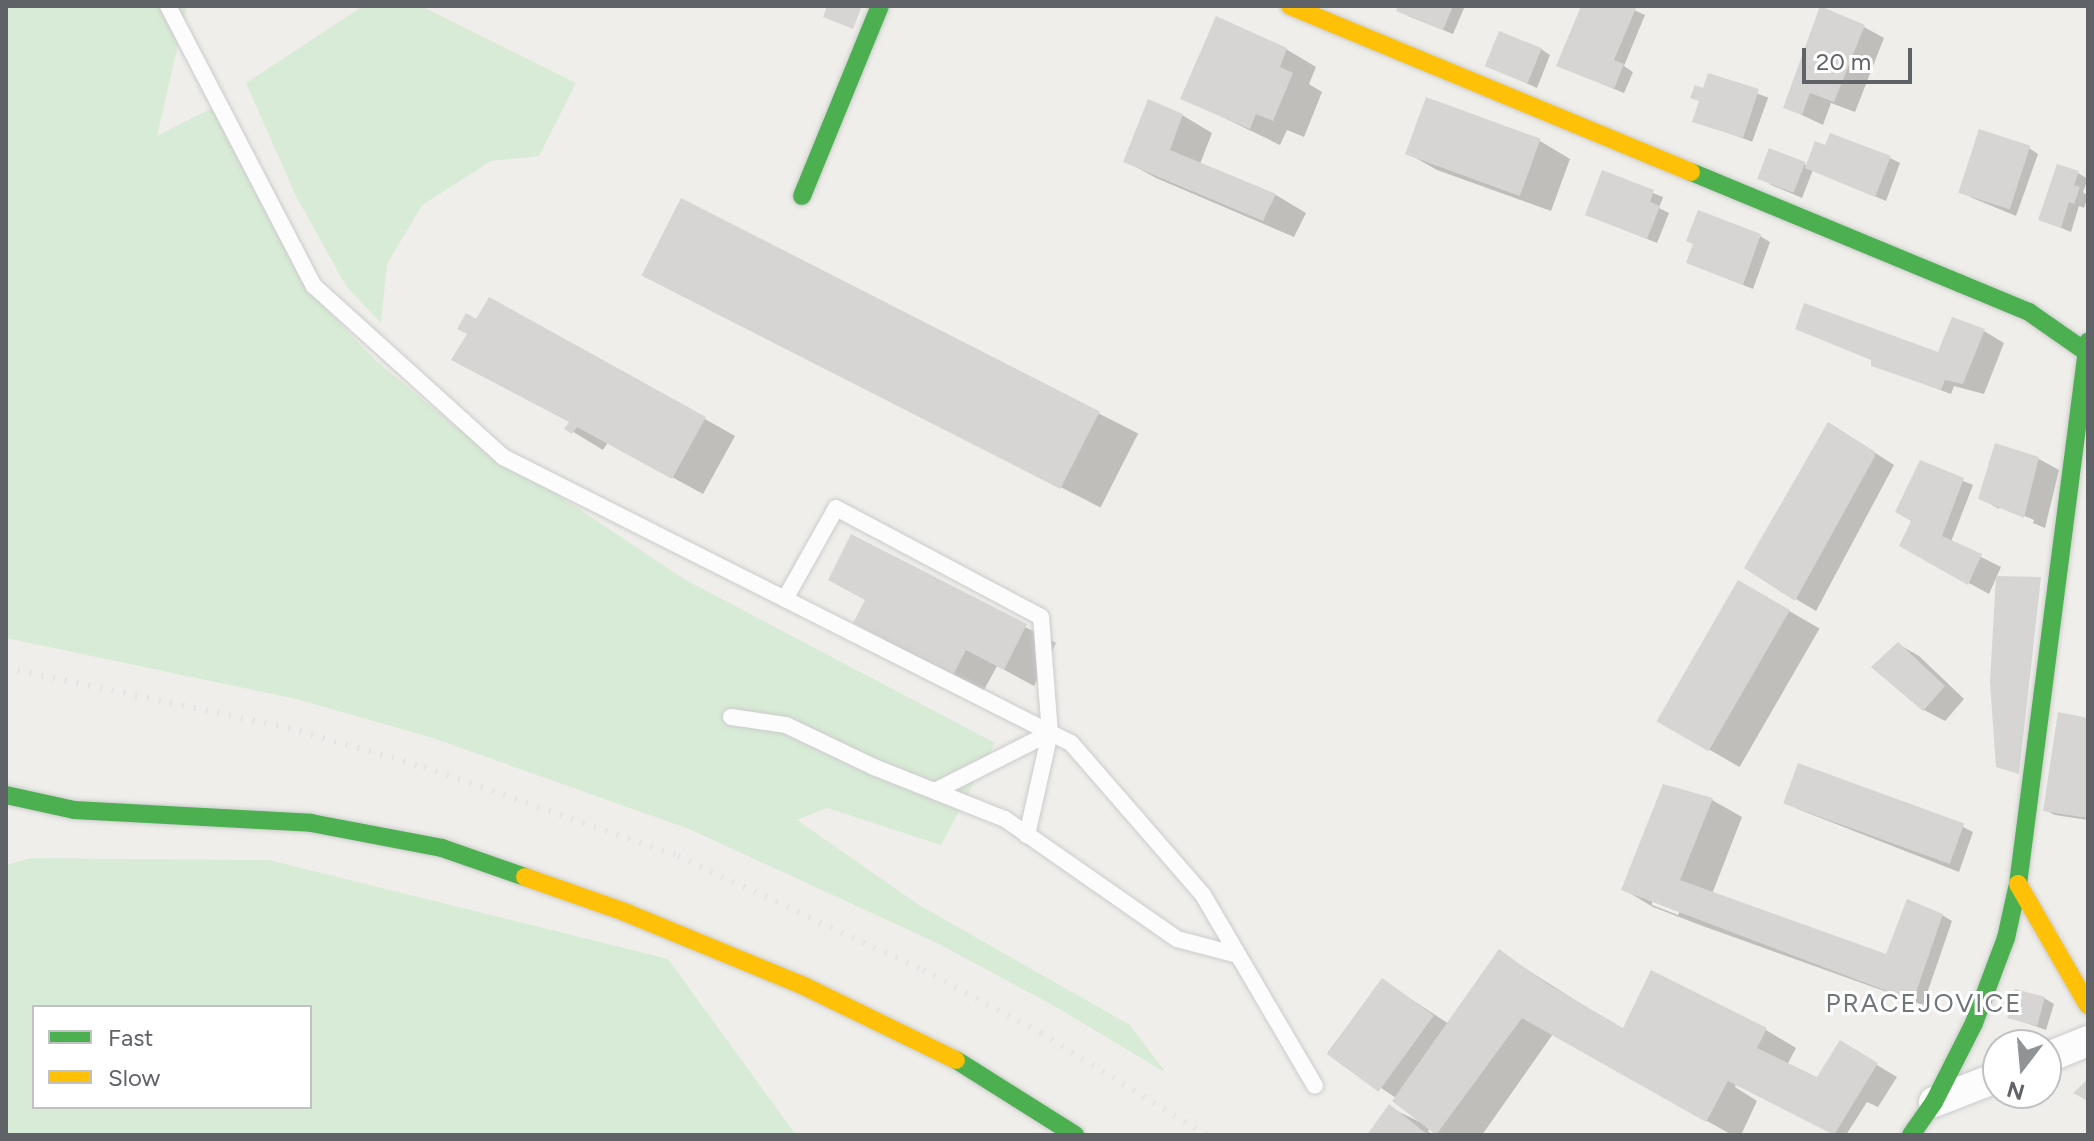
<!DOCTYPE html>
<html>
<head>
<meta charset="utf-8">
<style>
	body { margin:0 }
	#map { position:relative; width:2094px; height:1141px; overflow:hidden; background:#efeeea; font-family:Figtree,sans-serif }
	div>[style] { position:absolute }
	.green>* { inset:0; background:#d8ebd6 }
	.shadow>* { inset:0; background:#0003; transform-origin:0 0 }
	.building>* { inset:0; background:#d6d5d3; transform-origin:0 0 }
	.roads { filter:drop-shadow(0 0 2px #cbcccc) drop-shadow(0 0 2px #cbcccc) }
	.lane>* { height:16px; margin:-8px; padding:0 8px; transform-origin:8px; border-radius:8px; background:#fdfcfc }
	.street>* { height:30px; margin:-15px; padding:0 15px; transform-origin:15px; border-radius:15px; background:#fdfcfc }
	.fast>* { height:18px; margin:-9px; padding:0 9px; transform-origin:9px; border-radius:9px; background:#4caf50 }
	.slow>* { height:18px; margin:-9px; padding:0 9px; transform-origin:9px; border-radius:9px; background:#ffc107 }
	.rail>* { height:6px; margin-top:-3px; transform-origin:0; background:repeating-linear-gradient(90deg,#e4e4e4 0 2px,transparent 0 12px) }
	span { translate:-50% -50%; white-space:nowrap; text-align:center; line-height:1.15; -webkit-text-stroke:6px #fff; paint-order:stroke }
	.quarter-label { font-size:26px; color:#70757a; letter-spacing:2px }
	.frame { position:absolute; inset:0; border:8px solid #5f6368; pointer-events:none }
	.legend { position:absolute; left:32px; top:1005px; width:280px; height:104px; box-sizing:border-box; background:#fff; border:2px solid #bfc1c3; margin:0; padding:10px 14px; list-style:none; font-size:24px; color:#5f6368 }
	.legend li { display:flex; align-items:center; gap:16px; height:40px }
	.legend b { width:40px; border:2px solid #bfc1c3 }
	.north { position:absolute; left:1982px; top:1029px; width:80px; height:80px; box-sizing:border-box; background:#fff; border:2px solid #bfc1c3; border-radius:50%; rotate:196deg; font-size:22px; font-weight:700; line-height:32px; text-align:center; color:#5f6368 }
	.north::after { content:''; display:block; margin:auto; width:28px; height:36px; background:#919496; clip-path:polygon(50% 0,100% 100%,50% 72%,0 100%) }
	.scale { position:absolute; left:1802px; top:48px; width:110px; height:36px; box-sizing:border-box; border:4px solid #5f6368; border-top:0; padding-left:10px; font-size:24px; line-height:28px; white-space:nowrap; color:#5f6368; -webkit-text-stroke:6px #fff; paint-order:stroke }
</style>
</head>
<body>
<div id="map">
	<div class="green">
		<i style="clip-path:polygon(6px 6px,187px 6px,157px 136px,214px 107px,309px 291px,375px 360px,456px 427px,684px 579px,995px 743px,941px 845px,827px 808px,797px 820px,919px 905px,1130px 1025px,1166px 1073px,1056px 1007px,937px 943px,689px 829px,433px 738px,296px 699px,6px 638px)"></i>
		<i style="clip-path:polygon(363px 6px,421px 6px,576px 83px,539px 156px,491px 161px,422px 205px,387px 264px,381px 323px,346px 286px,296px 196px,246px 83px)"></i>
		<i style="clip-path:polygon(evenodd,31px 858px,269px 860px,668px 959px,796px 1135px,6px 1135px,6px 865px,31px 858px,34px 1007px,310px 1007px,310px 1107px,34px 1107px,34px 1007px)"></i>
	</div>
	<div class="shadow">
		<i style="clip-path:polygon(1400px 6px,1465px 6px,1453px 34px,1408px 16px)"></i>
		<i style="clip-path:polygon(1583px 6px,1625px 6px,1645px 15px,1624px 66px,1633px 72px,1624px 93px,1559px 66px)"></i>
		<i style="clip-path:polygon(1864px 27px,1884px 38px,1855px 112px,1831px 103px,1823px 125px,1785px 107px)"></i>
		<i style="clip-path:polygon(1286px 49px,1316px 67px,1309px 84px,1322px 92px,1304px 137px,1287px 130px,1280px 145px,1183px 98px)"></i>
		<i style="clip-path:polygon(1541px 49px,1550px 55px,1537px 88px,1497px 70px)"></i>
		<i style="left:1709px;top:76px;width:63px;height:47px;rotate:20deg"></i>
		<i style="clip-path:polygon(1182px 115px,1212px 133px,1200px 164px,1276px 195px,1306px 213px,1294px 237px,1156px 178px,1125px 161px)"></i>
		<i style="clip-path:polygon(1540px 141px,1570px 159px,1551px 211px,1437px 170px,1407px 153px)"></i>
		<i style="clip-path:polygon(1827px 147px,1890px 158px,1900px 163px,1886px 201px,1813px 170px,1802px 198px,1769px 184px,1804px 164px,1808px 166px)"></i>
		<i style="clip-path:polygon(2029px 148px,2038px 154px,2016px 216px,1970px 197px)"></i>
		<i style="clip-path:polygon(1603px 173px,1663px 197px,1659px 208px,1669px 213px,1657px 243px,1588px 215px)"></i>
		<i style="clip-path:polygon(2078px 173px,2088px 179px,2083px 192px,2088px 196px,2084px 208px,2079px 206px,2071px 232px,2040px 219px)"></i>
		<i style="left:682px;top:201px;width:512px;height:83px;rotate:27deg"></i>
		<i style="clip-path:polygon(1760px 236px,1770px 242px,1753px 289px,1698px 267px)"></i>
		<i style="clip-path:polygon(476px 321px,705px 419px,735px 436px,703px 494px,608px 442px,603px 450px,567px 428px,571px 422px)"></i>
		<i style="clip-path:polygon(1984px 331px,2004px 343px,1984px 394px,1954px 386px,1951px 394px,1873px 365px,1873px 360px,1937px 354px)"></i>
		<i style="clip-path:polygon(1849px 436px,1894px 465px,1816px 611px,1796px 599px)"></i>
		<i style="clip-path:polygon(2039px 459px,2059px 470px,2045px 528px,2033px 523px,2034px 520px,1999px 505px,1999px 509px,1980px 498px)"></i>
		<i style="clip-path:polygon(1921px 463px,1973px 485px,1951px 542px,2001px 567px,1989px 594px,1901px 546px,1912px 523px)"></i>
		<i style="clip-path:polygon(852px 537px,1056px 643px,1034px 686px,997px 666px,984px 690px,885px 640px)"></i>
		<i style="left:1739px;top:582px;width:93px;height:160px;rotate:30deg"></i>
		<i style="clip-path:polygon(1898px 644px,1919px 656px,1964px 699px,1945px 721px,1924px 710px,1874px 667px)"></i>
		<i style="clip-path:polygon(2088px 720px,2088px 820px,2055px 815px,2045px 810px)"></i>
		<i style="clip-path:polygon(evenodd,1664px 786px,1712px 800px,1742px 817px,1712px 894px,1887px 956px,1942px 915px,1952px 921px,1923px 1005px,1700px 925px,1653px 907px,1623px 889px,1664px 786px,1652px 900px,1680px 911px,1678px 915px,1652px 905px,1652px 900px)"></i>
		<i style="clip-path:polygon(1795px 808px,1963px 827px,1973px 832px,1959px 872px)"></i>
		<i style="clip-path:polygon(1499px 952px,1624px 1031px,1766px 1030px,1796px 1048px,1786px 1067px,1841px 1093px,1840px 1043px,1897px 1077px,1878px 1107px,1867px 1102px,1846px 1135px,1836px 1135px,1736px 1084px,1735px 1087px,1757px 1101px,1741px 1135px,1732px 1135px,1553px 1034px,1482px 1135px,1440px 1135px,1430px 1128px,1428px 1131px,1433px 1135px,1369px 1135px,1389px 1107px,1426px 1125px,1396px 1098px,1328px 1052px,1382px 980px,1449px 1024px)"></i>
		<i style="clip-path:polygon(2044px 998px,2054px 1004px,2046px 1030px,2009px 1017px)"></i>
	</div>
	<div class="building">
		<i style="clip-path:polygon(827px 6px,862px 6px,853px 29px,823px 17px)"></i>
		<i style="clip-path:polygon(1398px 6px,1453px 6px,1443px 30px,1396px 11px)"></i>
		<i style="clip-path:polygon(1581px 6px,1636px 8px,1614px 60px,1624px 64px,1614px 89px,1556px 66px)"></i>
		<i style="clip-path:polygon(1820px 6px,1865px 25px,1834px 102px,1810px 93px,1802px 115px,1783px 108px)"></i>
		<i style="clip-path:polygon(1216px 16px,1287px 48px,1280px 67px,1293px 73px,1273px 121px,1256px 114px,1250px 129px,1180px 99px)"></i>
		<i style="left:1499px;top:31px;width:46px;height:38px;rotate:22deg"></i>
		<i style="clip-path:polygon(1708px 73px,1759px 89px,1743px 138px,1692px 122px,1699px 101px,1690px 98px,1695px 85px,1703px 88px)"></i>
		<i style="left:1426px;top:97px;width:122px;height:61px;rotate:20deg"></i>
		<i style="clip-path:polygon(1148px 99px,1183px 114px,1170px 150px,1276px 194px,1263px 221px,1123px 162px)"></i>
		<i style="left:1979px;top:129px;width:54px;height:67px;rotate:18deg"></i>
		<i style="clip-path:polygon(1830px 133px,1891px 156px,1875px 197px,1805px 168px,1815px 141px,1825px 145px)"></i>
		<i style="left:1769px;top:148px;width:39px;height:33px;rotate:21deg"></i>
		<i style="clip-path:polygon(2057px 164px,2079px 171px,2074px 185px,2080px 187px,2074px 204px,2069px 202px,2061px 228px,2038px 220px)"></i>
		<i style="clip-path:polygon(1602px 170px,1654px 190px,1650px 202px,1660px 206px,1647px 239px,1585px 215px)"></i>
		<i style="left:681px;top:198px;width:470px;height:87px;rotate:27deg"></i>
		<i style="clip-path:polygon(1698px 210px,1761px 234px,1743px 285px,1686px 263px,1693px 244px,1686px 241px)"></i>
		<i style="clip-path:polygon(489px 297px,706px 417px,672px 479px,577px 427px,572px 434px,564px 429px,569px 422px,451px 360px,467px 334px,457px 329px,466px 313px,476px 319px)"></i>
		<i style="clip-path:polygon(1804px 303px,1938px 352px,1952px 317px,1985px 329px,1963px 384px,1945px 380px,1941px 390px,1871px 366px,1871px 360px,1795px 329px)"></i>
		<i style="clip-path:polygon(1828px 422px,1874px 451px,1875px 456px,1795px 601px,1744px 568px)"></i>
		<i style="clip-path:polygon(1995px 443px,2039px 457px,2024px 518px,1978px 499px)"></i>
		<i style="clip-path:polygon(1920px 460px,1964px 478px,1942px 536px,1982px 554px,1968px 585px,1899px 546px,1911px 521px,1895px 512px)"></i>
		<i style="clip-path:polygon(851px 534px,1027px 624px,1004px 670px,966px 650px,953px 675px,853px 623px,865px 600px,828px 580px)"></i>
		<i style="clip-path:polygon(1996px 576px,2041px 577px,2019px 774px,1996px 767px,1990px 682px)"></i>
		<i style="left:1738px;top:580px;width:60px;height:163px;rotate:30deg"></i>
		<i style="clip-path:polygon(1898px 642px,1945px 686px,1923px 711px,1871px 667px)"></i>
		<i style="clip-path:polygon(2058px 712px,2088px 718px,2088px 818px,2043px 811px)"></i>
		<i style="left:1798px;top:763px;width:177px;height:43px;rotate:20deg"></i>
		<i style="clip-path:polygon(1663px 784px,1713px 798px,1680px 880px,1886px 954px,1907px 899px,1943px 914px,1913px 1001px,1621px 890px)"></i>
		<i style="clip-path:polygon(1499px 949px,1546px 983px,1623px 1028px,1651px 970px,1767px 1028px,1757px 1048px,1817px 1077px,1840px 1040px,1878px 1063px,1834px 1135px,1728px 1081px,1706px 1122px,1522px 1018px,1436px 1135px,1392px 1101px)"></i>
		<i style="left:1382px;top:978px;width:64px;height:94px;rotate:36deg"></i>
		<i style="left:2015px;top:989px;width:31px;height:30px;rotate:15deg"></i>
		<i style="clip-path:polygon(2088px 1079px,2088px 1101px,2073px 1093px)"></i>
		<i style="clip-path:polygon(1389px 1104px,1428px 1135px,1367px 1135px)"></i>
	</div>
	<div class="roads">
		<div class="lane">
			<i style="left:168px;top:6px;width:316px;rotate:62.5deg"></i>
			<i style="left:314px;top:286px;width:255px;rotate:42.1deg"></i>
			<i style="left:503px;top:457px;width:636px;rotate:26.73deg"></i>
			<i style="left:1071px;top:743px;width:201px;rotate:49deg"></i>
			<i style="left:1203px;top:895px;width:221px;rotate:59.6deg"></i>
			<i style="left:785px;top:599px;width:104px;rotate:-60.7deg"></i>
			<i style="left:836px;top:508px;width:232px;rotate:28deg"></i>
			<i style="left:1041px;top:617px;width:116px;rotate:85.6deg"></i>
			<i style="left:1050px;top:733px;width:105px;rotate:102.7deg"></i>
			<i style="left:731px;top:717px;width:56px;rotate:8.3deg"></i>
			<i style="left:786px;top:725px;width:98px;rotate:25.5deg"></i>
			<i style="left:874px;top:767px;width:141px;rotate:21.7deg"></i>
			<i style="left:1005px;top:819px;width:210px;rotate:34.9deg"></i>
			<i style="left:1177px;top:939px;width:63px;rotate:14.7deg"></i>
			<i style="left:935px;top:791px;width:129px;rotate:-26.8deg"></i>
		</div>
		<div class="street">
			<i style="left:2046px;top:1058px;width:45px;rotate:-22deg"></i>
			<i style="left:1934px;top:1102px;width:69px;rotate:-21.3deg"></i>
		</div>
		<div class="fast">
			<i style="left:1691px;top:172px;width:366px;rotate:22.5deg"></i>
			<i style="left:2029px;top:312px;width:68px;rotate:34.9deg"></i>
			<i style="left:802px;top:196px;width:205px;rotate:-67.7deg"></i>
			<i style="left:6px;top:795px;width:70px;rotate:12.4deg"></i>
			<i style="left:74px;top:810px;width:237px;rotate:3.1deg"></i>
			<i style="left:311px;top:823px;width:133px;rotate:10.8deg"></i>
			<i style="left:442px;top:848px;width:88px;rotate:19.3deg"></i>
			<i style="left:956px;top:1060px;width:141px;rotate:32.2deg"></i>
			<i style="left:1911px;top:1135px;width:40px;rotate:-55.1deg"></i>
			<i style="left:1934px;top:1102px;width:89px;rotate:-63.1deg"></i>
			<i style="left:1974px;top:1023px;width:91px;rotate:-69.4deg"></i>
			<i style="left:2006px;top:938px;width:55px;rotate:-77.5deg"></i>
			<i style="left:2018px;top:884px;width:547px;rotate:-82.64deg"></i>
		</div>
		<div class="slow">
			<i style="left:1290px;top:6px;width:434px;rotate:22.5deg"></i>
			<i style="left:525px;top:877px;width:108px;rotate:19.4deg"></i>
			<i style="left:627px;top:913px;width:191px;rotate:22.4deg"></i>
			<i style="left:804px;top:986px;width:169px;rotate:26deg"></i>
			<i style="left:2018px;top:884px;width:140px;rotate:60deg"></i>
		</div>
	</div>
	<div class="rail">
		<i style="left:6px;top:668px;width:288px;rotate:12deg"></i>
		<i style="left:288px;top:728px;width:141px;rotate:16deg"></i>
		<i style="left:424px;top:767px;width:269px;rotate:19.3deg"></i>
		<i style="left:678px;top:856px;width:270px;rotate:25deg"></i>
		<i style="left:923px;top:970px;width:134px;rotate:28.1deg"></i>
		<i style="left:1041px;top:1033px;width:194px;rotate:31.7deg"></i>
	</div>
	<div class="quarter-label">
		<span style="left:1924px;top:1004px">PRACEJOVICE</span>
	</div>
	<div class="frame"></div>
	<ul class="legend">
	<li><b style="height:10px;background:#4caf50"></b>Fast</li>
	<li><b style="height:10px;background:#ffc107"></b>Slow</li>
	</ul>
	<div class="north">N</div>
	<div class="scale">20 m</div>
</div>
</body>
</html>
